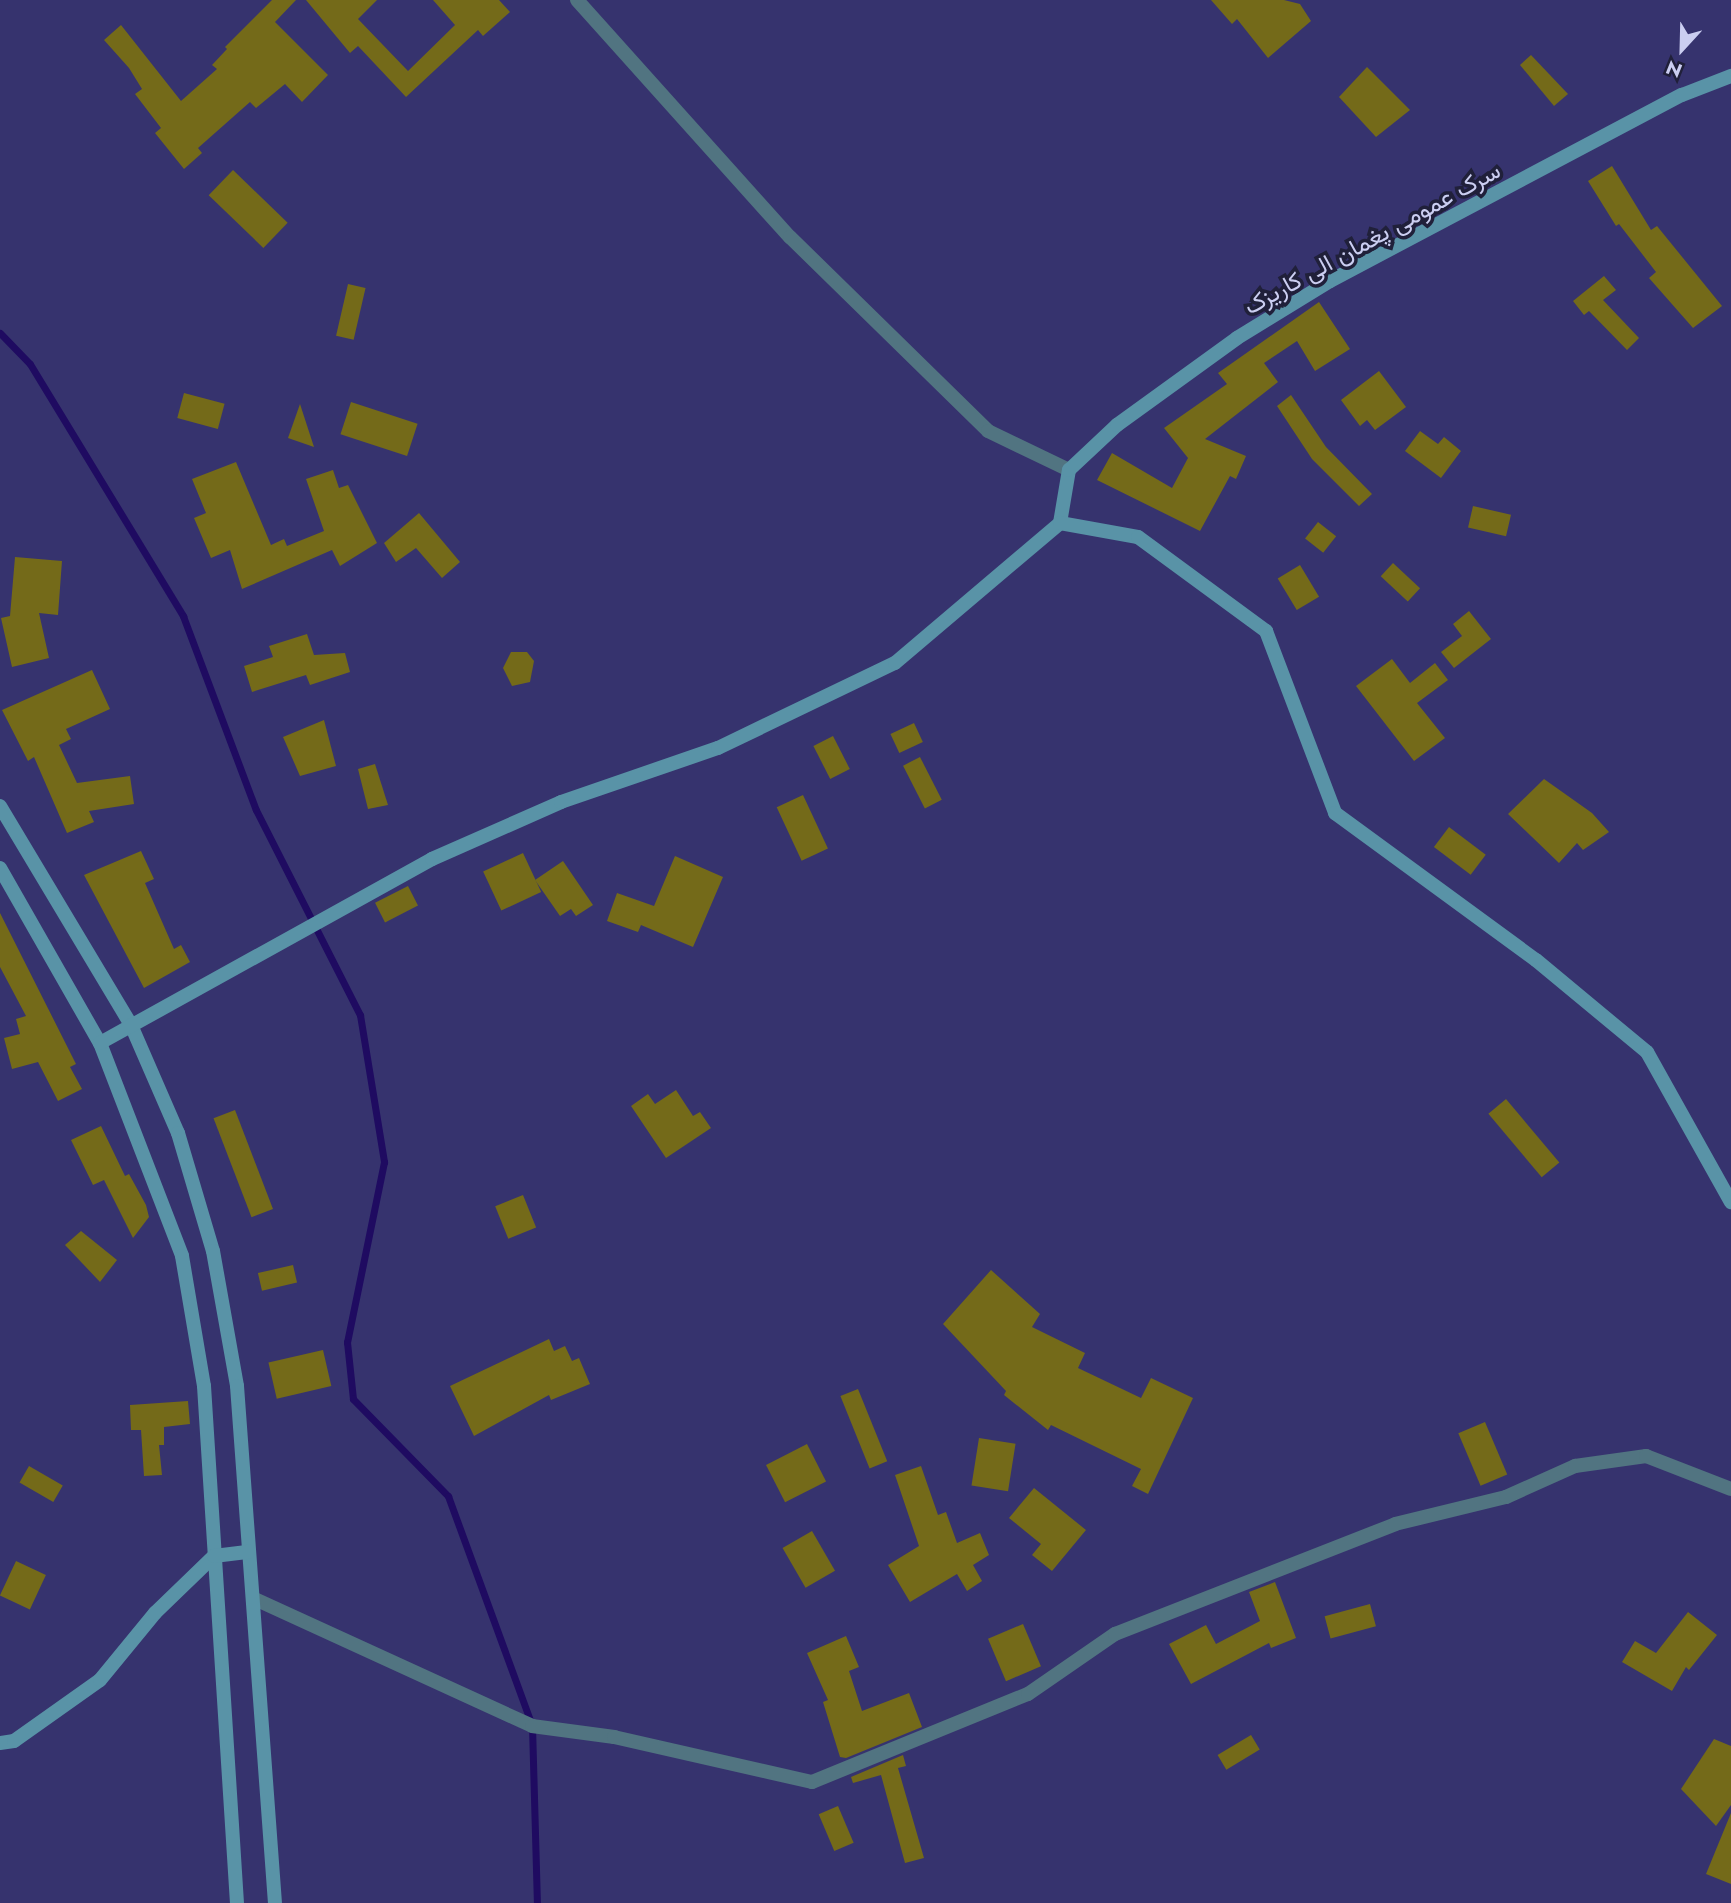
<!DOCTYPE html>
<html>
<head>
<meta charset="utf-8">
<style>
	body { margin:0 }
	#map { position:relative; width:1731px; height:1903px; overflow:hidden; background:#36336e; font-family:Jost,Vazirmatn,sans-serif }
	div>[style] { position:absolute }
	.stream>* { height:7px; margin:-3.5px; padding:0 3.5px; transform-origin:3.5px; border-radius:3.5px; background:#1f0b61 }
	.building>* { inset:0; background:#746a19; transform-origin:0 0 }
	.street>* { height:14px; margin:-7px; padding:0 7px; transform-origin:7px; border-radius:7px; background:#517481 }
	.secondary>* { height:14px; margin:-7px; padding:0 7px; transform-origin:7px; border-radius:7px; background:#5993a7 }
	span { translate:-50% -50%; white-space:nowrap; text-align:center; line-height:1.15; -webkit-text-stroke:7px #20203a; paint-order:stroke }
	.street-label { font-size:24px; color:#cbcef1 }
	.north { position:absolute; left:1647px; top:14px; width:70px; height:70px; -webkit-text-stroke:5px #20203a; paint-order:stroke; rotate:202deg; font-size:19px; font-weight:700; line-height:28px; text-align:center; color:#cbcef1 }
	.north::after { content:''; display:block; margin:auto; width:24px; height:32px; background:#cbcef1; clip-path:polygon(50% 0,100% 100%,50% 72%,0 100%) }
</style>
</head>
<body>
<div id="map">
	<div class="stream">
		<i style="left:0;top:333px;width:43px;rotate:45.9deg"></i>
		<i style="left:30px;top:364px;width:295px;rotate:58.7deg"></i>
		<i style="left:183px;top:616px;width:207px;rotate:69.4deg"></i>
		<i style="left:256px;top:810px;width:230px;rotate:63.1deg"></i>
		<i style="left:360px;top:1015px;width:149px;rotate:80.7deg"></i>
		<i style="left:384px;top:1162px;width:184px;rotate:101.6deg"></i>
		<i style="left:347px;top:1342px;width:57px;rotate:84deg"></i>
		<i style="left:353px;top:1399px;width:136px;rotate:45.6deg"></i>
		<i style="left:448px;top:1496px;width:245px;rotate:69.9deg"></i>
		<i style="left:532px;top:1726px;width:177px;rotate:88.4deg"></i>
	</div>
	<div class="building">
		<i style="clip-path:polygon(272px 0,296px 0,275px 22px,328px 75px,302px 102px,285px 84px,256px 108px,250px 102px,198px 148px,202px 153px,184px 169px,155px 133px,161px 128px,135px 94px,142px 89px,129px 68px,104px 40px,121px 25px,181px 101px,217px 69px,212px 65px,227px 49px,225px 47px)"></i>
		<i style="clip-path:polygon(306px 0,377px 0,358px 19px,408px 71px,455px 25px,433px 0,499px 0,510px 12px,483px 36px,478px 30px,406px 97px,358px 46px,350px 53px)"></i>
		<i style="clip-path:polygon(1211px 0,1284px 0,1300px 4px,1311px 21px,1268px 58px,1237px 19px,1232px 24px)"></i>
		<i style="clip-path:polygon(1531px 55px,1568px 94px,1554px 106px,1520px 65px)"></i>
		<i style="clip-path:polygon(1367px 67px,1410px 110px,1376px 137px,1339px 97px)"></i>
		<i style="clip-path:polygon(1612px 166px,1651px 230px,1657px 226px,1722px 306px,1693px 328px,1649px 278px,1656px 272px,1619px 224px,1616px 226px,1588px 181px)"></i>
		<i style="left:233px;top:170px;width:76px;height:35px;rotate:44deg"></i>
		<i style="clip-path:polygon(1604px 276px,1616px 290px,1603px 300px,1639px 338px,1627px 350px,1589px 311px,1584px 315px,1573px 301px)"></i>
		<i style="left:348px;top:284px;width:18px;height:53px;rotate:13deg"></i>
		<i style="clip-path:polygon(1319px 302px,1350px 349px,1315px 371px,1297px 341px,1264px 363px,1278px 382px,1205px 439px,1246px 456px,1236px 479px,1230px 476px,1200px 531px,1097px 480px,1112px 453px,1172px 488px,1188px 458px,1164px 428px,1227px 384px,1218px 373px)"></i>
		<i style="clip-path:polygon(1379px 371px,1406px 407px,1375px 430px,1367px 420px,1360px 426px,1341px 400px)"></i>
		<i style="left:184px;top:393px;width:42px;height:26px;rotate:15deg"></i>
		<i style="clip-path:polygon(1291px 395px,1326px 447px,1372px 494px,1359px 506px,1312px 459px,1277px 406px)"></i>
		<i style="left:351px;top:402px;width:70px;height:34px;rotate:18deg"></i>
		<i style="clip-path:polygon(300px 404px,314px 447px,288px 438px)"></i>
		<i style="clip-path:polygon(1420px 431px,1438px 444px,1444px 437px,1461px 451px,1441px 478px,1405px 451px)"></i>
		<i style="clip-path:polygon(236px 462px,271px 545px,284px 539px,287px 546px,324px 531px,306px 479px,333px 470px,339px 488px,348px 485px,377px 543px,340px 566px,332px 550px,242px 589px,230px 550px,211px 558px,194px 518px,206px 513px,192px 479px)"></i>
		<i style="left:1473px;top:506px;width:39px;height:22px;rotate:13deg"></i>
		<i style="clip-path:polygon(419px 513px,460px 562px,442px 578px,416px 548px,396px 562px,384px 543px)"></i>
		<i style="left:1318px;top:522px;width:23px;height:21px;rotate:38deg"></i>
		<i style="clip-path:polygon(15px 557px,62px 561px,58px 615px,39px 613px,49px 658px,12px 667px,1px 618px,10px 616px)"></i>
		<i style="left:1393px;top:563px;width:37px;height:18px;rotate:43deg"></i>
		<i style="left:1300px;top:565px;width:37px;height:26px;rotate:59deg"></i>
		<i style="clip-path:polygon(1469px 611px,1491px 639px,1454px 668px,1441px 652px,1462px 636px,1453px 624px)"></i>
		<i style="clip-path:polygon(307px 634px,314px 655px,345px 653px,350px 672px,310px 685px,306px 675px,252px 692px,244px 666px,273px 657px,269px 646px)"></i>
		<i style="clip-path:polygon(511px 652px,527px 652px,534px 661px,530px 682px,512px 686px,503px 668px)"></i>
		<i style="clip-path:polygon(1392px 659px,1410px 683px,1435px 663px,1448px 680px,1417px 703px,1445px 738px,1414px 761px,1356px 686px)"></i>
		<i style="clip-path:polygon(92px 670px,110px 709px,66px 729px,71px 739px,59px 745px,77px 783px,130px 776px,134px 804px,89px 811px,94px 822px,67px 833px,34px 757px,28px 761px,2px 710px)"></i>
		<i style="clip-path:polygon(324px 720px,336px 766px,300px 776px,283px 737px)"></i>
		<i style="left:914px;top:723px;width:21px;height:26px;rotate:65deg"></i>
		<i style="left:833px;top:736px;width:37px;height:22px;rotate:63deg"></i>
		<i style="left:920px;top:757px;width:48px;height:19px;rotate:63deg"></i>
		<i style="clip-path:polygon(375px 764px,388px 805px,368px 809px,358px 769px)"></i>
		<i style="clip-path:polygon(1544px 779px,1592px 813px,1609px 832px,1583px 850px,1577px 843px,1559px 863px,1508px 814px)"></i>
		<i style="left:803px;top:795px;width:59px;height:29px;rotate:65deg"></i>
		<i style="left:1449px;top:827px;width:46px;height:25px;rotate:37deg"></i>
		<i style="clip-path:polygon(141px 851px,154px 879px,145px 883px,174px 949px,181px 945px,190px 962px,144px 988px,84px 875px)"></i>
		<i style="left:523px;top:853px;width:43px;height:44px;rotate:65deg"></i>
		<i style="clip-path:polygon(675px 856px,723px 877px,693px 947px,641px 925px,638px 932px,607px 921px,617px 893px,654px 906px)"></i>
		<i style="clip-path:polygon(563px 861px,593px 905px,576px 916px,571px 909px,560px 916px,535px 880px)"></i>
		<i style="left:408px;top:886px;width:22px;height:37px;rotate:63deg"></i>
		<i style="clip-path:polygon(0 913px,76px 1064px,70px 1067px,82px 1089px,58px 1101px,38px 1062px,12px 1069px,4px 1038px,20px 1034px,16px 1019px,26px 1016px,0 967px)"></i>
		<i style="clip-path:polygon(676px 1090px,693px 1116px,700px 1112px,711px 1128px,666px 1158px,631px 1106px,648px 1094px,655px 1104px)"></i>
		<i style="left:1506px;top:1099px;width:83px;height:23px;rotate:50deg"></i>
		<i style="left:235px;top:1110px;width:106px;height:23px;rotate:69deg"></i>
		<i style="clip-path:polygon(101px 1126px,125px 1176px,129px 1174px,146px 1205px,149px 1217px,133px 1238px,104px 1180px,93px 1185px,71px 1140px)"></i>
		<i style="left:523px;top:1195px;width:35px;height:30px;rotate:68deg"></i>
		<i style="clip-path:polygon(81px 1231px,117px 1260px,100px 1282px,65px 1245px)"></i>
		<i style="left:293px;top:1265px;width:18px;height:36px;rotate:77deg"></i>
		<i style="clip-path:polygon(991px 1270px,1040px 1314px,1032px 1327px,1085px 1353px,1078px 1368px,1141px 1398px,1151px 1378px,1193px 1398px,1148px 1494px,1132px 1486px,1141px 1469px,1051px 1425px,1048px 1430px,1004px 1395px,1006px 1391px,943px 1324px)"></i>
		<i style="clip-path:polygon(549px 1339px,554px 1351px,565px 1346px,572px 1361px,579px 1358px,590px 1384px,551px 1400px,549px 1395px,474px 1436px,450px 1386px)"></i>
		<i style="left:323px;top:1350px;width:37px;height:56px;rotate:77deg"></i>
		<i style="left:858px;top:1389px;width:78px;height:19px;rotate:68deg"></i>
		<i style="clip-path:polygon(188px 1401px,190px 1424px,164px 1427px,164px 1445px,159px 1445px,162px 1475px,144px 1476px,141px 1430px,131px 1430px,130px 1405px)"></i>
		<i style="left:1485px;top:1422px;width:57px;height:29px;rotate:67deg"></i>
		<i style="left:979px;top:1438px;width:37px;height:48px;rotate:9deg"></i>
		<i style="left:807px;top:1444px;width:42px;height:46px;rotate:63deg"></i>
		<i style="left:29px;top:1466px;width:39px;height:19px;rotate:30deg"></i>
		<i style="clip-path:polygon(921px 1466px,938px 1515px,946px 1512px,957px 1543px,980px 1533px,989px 1555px,973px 1565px,982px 1581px,967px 1591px,957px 1574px,910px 1602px,888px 1565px,919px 1546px,895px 1475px)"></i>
		<i style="clip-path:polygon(1034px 1488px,1086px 1530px,1052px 1571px,1032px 1555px,1041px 1544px,1009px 1518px)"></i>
		<i style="left:812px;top:1531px;width:46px;height:34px;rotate:60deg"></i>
		<i style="left:16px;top:1561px;width:33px;height:38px;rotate:25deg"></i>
		<i style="clip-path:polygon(1275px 1582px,1296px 1638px,1271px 1648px,1269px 1643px,1191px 1684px,1169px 1644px,1206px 1625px,1216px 1644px,1260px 1621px,1249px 1592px)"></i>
		<i style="left:1370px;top:1604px;width:23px;height:47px;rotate:75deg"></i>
		<i style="clip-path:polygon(1688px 1612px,1717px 1635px,1689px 1670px,1686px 1667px,1672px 1691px,1622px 1662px,1635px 1641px,1656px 1653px)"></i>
		<i style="left:1023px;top:1624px;width:46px;height:38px;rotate:67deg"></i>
		<i style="clip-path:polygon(846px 1636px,859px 1667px,849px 1671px,862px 1711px,909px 1693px,922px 1727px,846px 1758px,840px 1757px,823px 1702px,828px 1700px,807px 1653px)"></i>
		<i style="left:1251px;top:1735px;width:17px;height:39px;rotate:59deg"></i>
		<i style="clip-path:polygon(1714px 1739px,1731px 1746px,1731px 1805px,1716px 1826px,1681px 1789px)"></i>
		<i style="clip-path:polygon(903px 1755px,906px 1766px,898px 1768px,924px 1858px,905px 1863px,881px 1775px,853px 1783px,851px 1777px)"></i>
		<i style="left:838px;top:1806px;width:40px;height:21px;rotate:67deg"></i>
		<i style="clip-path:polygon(1731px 1813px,1731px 1884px,1706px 1874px)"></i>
	</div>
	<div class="street">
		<i style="left:577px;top:0;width:319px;rotate:48.1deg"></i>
		<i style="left:790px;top:237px;width:277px;rotate:44.4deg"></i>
		<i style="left:988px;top:431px;width:90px;rotate:25.7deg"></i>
		<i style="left:255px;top:1599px;width:305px;rotate:24.6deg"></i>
		<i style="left:532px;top:1726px;width:83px;rotate:7.6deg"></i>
		<i style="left:614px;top:1737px;width:203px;rotate:12.8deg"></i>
		<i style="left:812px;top:1782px;width:233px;rotate:-22.2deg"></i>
		<i style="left:1028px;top:1694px;width:106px;rotate:-34.6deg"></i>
		<i style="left:1115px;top:1634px;width:301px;rotate:-21.4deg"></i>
		<i style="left:1395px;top:1524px;width:114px;rotate:-13.7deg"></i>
		<i style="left:1506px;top:1497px;width:76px;rotate:-24.2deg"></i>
		<i style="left:1575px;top:1466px;width:72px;rotate:-8deg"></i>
		<i style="left:1646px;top:1456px;width:91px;rotate:21.2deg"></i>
	</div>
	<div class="secondary">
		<i style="left:1060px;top:523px;width:54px;rotate:-80.4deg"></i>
		<i style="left:1069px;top:470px;width:66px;rotate:-43.2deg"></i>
		<i style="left:1117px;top:425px;width:148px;rotate:-35.9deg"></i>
		<i style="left:1237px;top:338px;width:109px;rotate:-31.5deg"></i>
		<i style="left:1330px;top:281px;width:398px;rotate:-27.9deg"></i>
		<i style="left:1682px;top:95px;width:53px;rotate:-21.2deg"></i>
		<i style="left:0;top:806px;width:255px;rotate:59.1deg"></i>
		<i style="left:131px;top:1025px;width:118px;rotate:66.5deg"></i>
		<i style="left:178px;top:1133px;width:123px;rotate:73.5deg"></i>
		<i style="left:213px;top:1251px;width:137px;rotate:79.9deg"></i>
		<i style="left:237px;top:1386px;width:518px;rotate:85.8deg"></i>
		<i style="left:0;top:868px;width:202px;rotate:60.3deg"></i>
		<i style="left:100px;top:1043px;width:228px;rotate:68.9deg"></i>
		<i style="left:182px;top:1256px;width:132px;rotate:80.4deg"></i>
		<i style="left:204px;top:1386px;width:518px;rotate:86.35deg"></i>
		<i style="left:100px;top:1043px;width:380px;rotate:-29deg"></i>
		<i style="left:432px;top:859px;width:141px;rotate:-23.8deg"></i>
		<i style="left:561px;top:802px;width:166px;rotate:-19deg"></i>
		<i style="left:718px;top:748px;width:196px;rotate:-25.7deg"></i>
		<i style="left:895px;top:663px;width:216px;rotate:-40.3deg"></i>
		<i style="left:1060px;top:523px;width:79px;rotate:10.2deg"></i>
		<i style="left:1138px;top:537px;width:159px;rotate:36.3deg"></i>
		<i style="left:1266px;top:631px;width:195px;rotate:69.2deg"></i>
		<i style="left:1335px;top:813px;width:249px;rotate:36.2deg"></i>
		<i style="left:1536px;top:960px;width:144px;rotate:39.7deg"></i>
		<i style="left:1647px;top:1052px;width:172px;rotate:60.8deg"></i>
		<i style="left:0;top:1743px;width:14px;rotate:-8deg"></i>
		<i style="left:14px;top:1741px;width:105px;rotate:-35.3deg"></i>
		<i style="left:100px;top:1680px;width:87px;rotate:-50.6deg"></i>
		<i style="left:155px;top:1613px;width:82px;rotate:-44deg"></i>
		<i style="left:214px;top:1556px;width:35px;rotate:-7deg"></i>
	</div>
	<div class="street-label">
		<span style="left:1372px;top:238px;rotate:-29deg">سرک عمومی پغمان الی کاریزک</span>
	</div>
	<div class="north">N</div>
</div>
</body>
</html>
